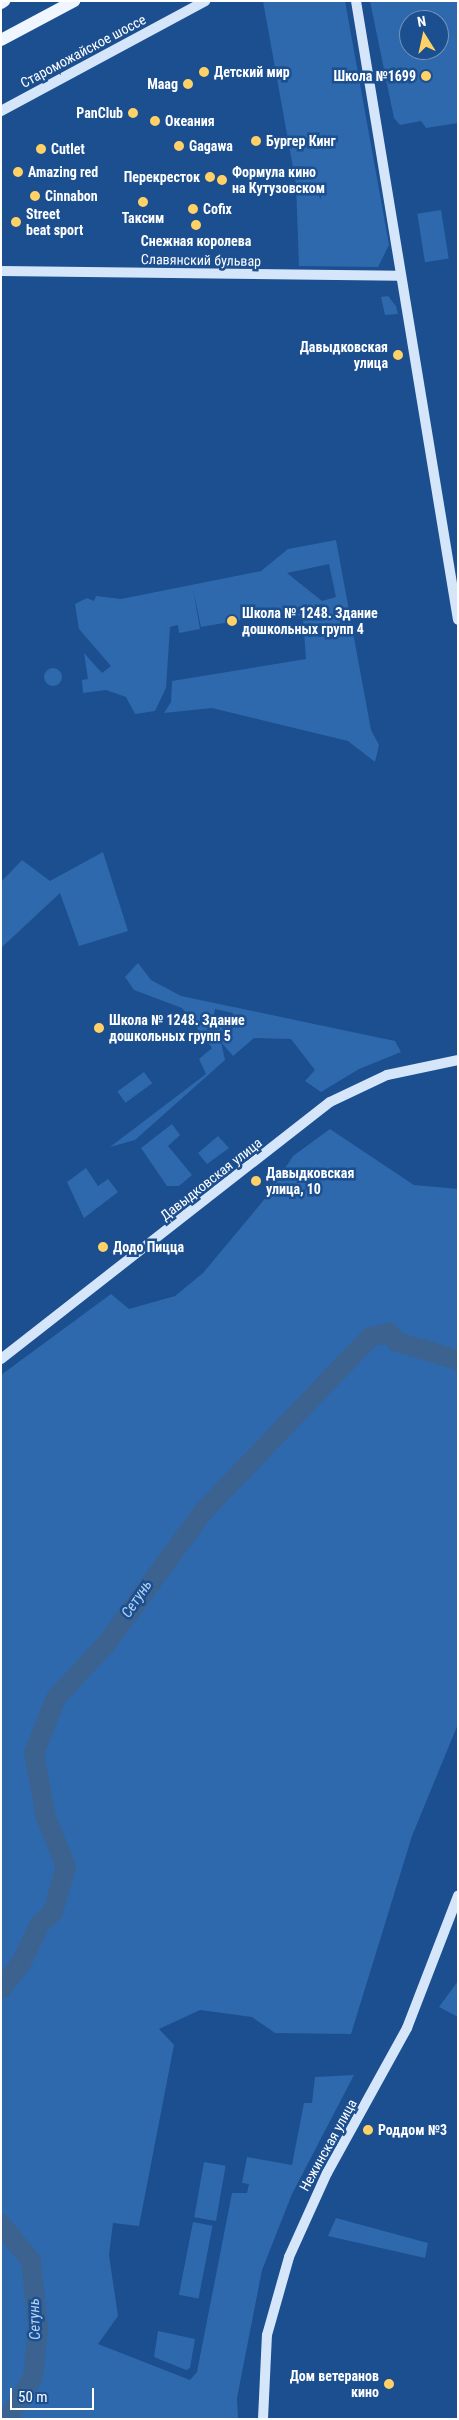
<!DOCTYPE html>
<html>
<head>
<meta charset="utf-8">
<style>
	body { margin:0 }
	#map { position:relative; width:459px; height:2420px; overflow:hidden; background:#1b4f8f; font-family:"Roboto Condensed",sans-serif }
	div>[style] { position:absolute }
	.green>* { inset:0; background:#2e69ad; transform-origin:0 0 }
	.round { border-radius:50% }
	.river>* { height:20px; margin:-10px; padding:0 10px; transform-origin:10px; border-radius:10px; background:#3c6290 }
	.secondary>* { height:10px; margin:-5px; padding:0 5px; transform-origin:5px; border-radius:5px; background:#d6e6fa }
	.primary>* { height:12px; margin:-6px; padding:0 6px; transform-origin:6px; border-radius:6px; background:#f0f6ff }
	.dots>* { width:14px; height:14px; translate:-50% -50%; box-sizing:border-box; border:2px solid #1b4f8f; border-radius:50% }
	span { translate:-50% -50%; white-space:nowrap; text-align:center; line-height:1.15; -webkit-text-stroke:5px #1b4f8f; paint-order:stroke }
	.street-label { font-size:14px; color:#fff }
	.poi-label { font-size:14px; color:#fff; font-weight:700 }
	.left { translate:0 -50%; text-align:left }
	.right { translate:-100% -50%; text-align:right }
	.water-label { font-size:15px; color:#b5d3f5; font-style:italic }
	.frame { position:absolute; inset:0; border:2px solid #fff; pointer-events:none }
	.north { position:absolute; left:399px; top:10px; width:50px; height:50px; box-sizing:border-box; background:#1b4f8f; border:1px solid #7695bc; border-radius:50%; rotate:350deg; font-size:14px; font-weight:700; line-height:20px; text-align:center; color:#fff }
	.north::after { content:''; display:block; margin:auto; width:18px; height:22px; background:#ffd166; clip-path:polygon(50% 0,100% 100%,50% 72%,0 100%) }
	.scale { position:absolute; left:10px; top:2388px; width:84px; height:22px; box-sizing:border-box; border:2px solid #fff; border-top:0; padding-left:6px; font-size:15px; line-height:18px; white-space:nowrap; color:#fff; -webkit-text-stroke:4px #1b4f8f; paint-order:stroke }
</style>
</head>
<body>
<div id="map">
	<div class="green">
		<i style="clip-path:polygon(263px 1px,345px 1px,389px 245px,378px 267px,299px 266px,296px 184px)"></i>
		<i style="clip-path:polygon(evenodd,370px 1px,458px 1px,458px 123px,426px 128px,421px 121px,400px 125px,394px 118px,370px 1px,409px 20px,439px 20px,439px 50px,409px 50px,409px 20px)"></i>
		<i style="left:441px;top:210px;width:49px;height:24px;rotate:81deg"></i>
		<i style="clip-path:polygon(388px 296px,396px 306px,398px 314px,385px 315px,381px 297px)"></i>
		<i style="clip-path:polygon(evenodd,336px 540px,371px 730px,379px 745px,375px 762px,348px 741px,212px 708px,164px 713px,171px 702px,172px 681px,306px 659px,303px 619px,294px 611px,201px 627px,193px 589px,200px 629px,179px 633px,178px 625px,170px 627px,166px 688px,155px 711px,135px 714px,126px 697px,106px 690px,83px 693px,82px 680px,88px 679px,84px 653px,102px 673px,111px 666px,79px 629px,75px 604px,87px 598px,94px 601px,96px 596px,121px 599px,261px 571px,288px 549px,336px 540px,329px 564px,336px 597px,322px 601px,287px 573px,329px 564px)"></i>
		<i class="round" style="left:44px;top:668px;width:18px;height:18px"></i>
		<i style="clip-path:polygon(103px 852px,128px 931px,79px 946px,60px 893px,1px 948px,1px 882px,22px 860px,50px 881px)"></i>
		<i style="clip-path:polygon(evenodd,138px 963px,151px 980px,181px 996px,395px 1041px,401px 1052px,359px 1069px,321px 1092px,305px 1081px,315px 1070px,291px 1039px,254px 1038px,233px 1056px,221px 1042px,225px 1060px,135px 1140px,110px 1147px,206px 1074px,199px 1059px,212px 1048px,182px 1008px,134px 990px,125px 977px,138px 963px,215px 1009px,233px 1013px,231px 1023px,213px 1020px,215px 1009px)"></i>
		<i style="left:144px;top:1072px;width:14px;height:33px;rotate:54deg"></i>
		<i style="clip-path:polygon(172px 1124px,180px 1135px,168px 1146px,192px 1175px,179px 1186px,167px 1186px,141px 1148px)"></i>
		<i style="clip-path:polygon(330px 1129px,414px 1185px,458px 1189px,458px 1724px,412px 1836px,351px 2034px,275px 2033px,252px 2017px,200px 2010px,159px 2029px,174px 2045px,139px 2226px,113px 2223px,109px 2255px,118px 2316px,98px 2344px,190px 2380px,197px 2372px,232px 2193px,247px 2193px,249px 2184px,242px 2183px,247px 2157px,292px 2165px,304px 2103px,312px 2103px,315px 2077px,354px 2075px,292px 2194px,262px 2270px,237px 2398px,238px 2419px,1px 2419px,1px 1375px,111px 1294px,129px 1309px,175px 1296px,203px 1273px,268px 1195px,293px 1156px)"></i>
		<i style="clip-path:polygon(218px 1136px,229px 1148px,207px 1164px,198px 1153px)"></i>
		<i style="clip-path:polygon(86px 1168px,98px 1186px,108px 1179px,118px 1192px,84px 1218px,67px 1182px)"></i>
		<i style="clip-path:polygon(458px 1981px,458px 2017px,439px 2007px)"></i>
		<i style="left:204px;top:2162px;width:22px;height:56px;rotate:10deg"></i>
		<i style="clip-path:polygon(336px 2218px,428px 2243px,425px 2258px,328px 2236px)"></i>
		<i style="left:193px;top:2222px;width:20px;height:74px;rotate:11deg"></i>
		<i style="clip-path:polygon(158px 2331px,195px 2339px,190px 2368px,186px 2370px,154px 2357px)"></i>
	</div>
	<div class="river">
		<i style="left:1px;top:1989px;width:31px;rotate:-52deg"></i>
		<i style="left:20px;top:1965px;width:46px;rotate:-64deg"></i>
		<i style="left:40px;top:1924px;width:18px;rotate:-43deg"></i>
		<i style="left:53px;top:1912px;width:47px;rotate:-73.9deg"></i>
		<i style="left:66px;top:1867px;width:54px;rotate:-111.8deg"></i>
		<i style="left:46px;top:1817px;width:65px;rotate:-100.6deg"></i>
		<i style="left:34px;top:1753px;width:59px;rotate:-68.2deg"></i>
		<i style="left:56px;top:1698px;width:75px;rotate:-47.2deg"></i>
		<i style="left:107px;top:1643px;width:161px;rotate:-53.8deg"></i>
		<i style="left:202px;top:1513px;width:243px;rotate:-46.3deg"></i>
		<i style="left:370px;top:1337px;width:19px;rotate:-12deg"></i>
		<i style="left:389px;top:1333px;width:12px;rotate:48deg"></i>
		<i style="left:397px;top:1342px;width:64px;rotate:16.4deg"></i>
		<i style="left:1px;top:2224px;width:48px;rotate:51deg"></i>
		<i style="left:31px;top:2261px;width:67px;rotate:84deg"></i>
		<i style="left:38px;top:2328px;width:49px;rotate:95.8deg"></i>
		<i style="left:33px;top:2377px;width:49px;rotate:120.8deg"></i>
	</div>
	<div class="secondary">
		<i style="left:356px;top:1px;width:627px;rotate:80.64deg"></i>
		<i style="left:1px;top:111px;width:232px;rotate:-28.3deg"></i>
		<i style="left:1px;top:271px;width:398px;rotate:0.7deg"></i>
		<i style="left:1px;top:1359px;width:417px;rotate:-38deg"></i>
		<i style="left:330px;top:1102px;width:63px;rotate:-25.3deg"></i>
		<i style="left:387px;top:1075px;width:73px;rotate:-11.9deg"></i>
		<i style="left:263px;top:2419px;width:84px;rotate:-87.3deg"></i>
		<i style="left:267px;top:2335px;width:81px;rotate:-74.2deg"></i>
		<i style="left:289px;top:2257px;width:92px;rotate:-65.7deg"></i>
		<i style="left:327px;top:2173px;width:166px;rotate:-61.1deg"></i>
		<i style="left:407px;top:2028px;width:142px;rotate:-68.9deg"></i>
	</div>
	<div class="primary">
		<i style="left:1px;top:3px;width:4px;rotate:-34deg"></i>
		<i style="left:1px;top:40px;width:83px;rotate:-28.1deg"></i>
	</div>
	<div class="dots">
		<i style="left:204px;top:72px;background:#ffd166"></i>
		<i style="left:426px;top:76px;background:#ffd166"></i>
		<i style="left:188px;top:84px;background:#ffd166"></i>
		<i style="left:133px;top:113px;background:#ffd166"></i>
		<i style="left:155px;top:121px;background:#ffd166"></i>
		<i style="left:256px;top:141px;background:#ffd166"></i>
		<i style="left:179px;top:146px;background:#ffd166"></i>
		<i style="left:41px;top:149px;background:#ffd166"></i>
		<i style="left:18px;top:172px;background:#ffd166"></i>
		<i style="left:210px;top:177px;background:#ffd166"></i>
		<i style="left:222px;top:180px;background:#ffd166"></i>
		<i style="left:35px;top:196px;background:#ffd166"></i>
		<i style="left:143px;top:202px;background:#ffd166"></i>
		<i style="left:193px;top:209px;background:#ffd166"></i>
		<i style="left:16px;top:222px;background:#ffd166"></i>
		<i style="left:196px;top:225px;background:#ffd166"></i>
		<i style="left:398px;top:355px;background:#ffd166"></i>
		<i style="left:232px;top:621px;background:#ffd166"></i>
		<i style="left:99px;top:1028px;background:#ffd166"></i>
		<i style="left:256px;top:1181px;background:#ffd166"></i>
		<i style="left:103px;top:1247px;background:#ffd166"></i>
		<i style="left:368px;top:2130px;background:#ffd166"></i>
		<i style="left:389px;top:2384px;background:#ffd166"></i>
	</div>
	<div class="street-label">
		<span style="left:83px;top:51px;rotate:-28deg">Староможайское шоссе</span>
		<span style="left:201px;top:260px;rotate:1deg">Славянский бульвар</span>
		<span style="left:211px;top:1179px;rotate:-38deg">Давыдковская улица</span>
		<span style="left:328px;top:2145px;rotate:-61deg">Нежинская улица</span>
	</div>
	<div class="poi-label">
		<span class="left" style="left:214px;top:72px">Детский мир</span>
		<span class="right" style="left:416px;top:76px">Школа №1699</span>
		<span class="right" style="left:178px;top:84px">Maag</span>
		<span class="right" style="left:123px;top:113px">PanClub</span>
		<span class="left" style="left:165px;top:121px">Океания</span>
		<span class="left" style="left:266px;top:141px">Бургер Кинг</span>
		<span class="left" style="left:189px;top:146px">Gagawa</span>
		<span class="left" style="left:51px;top:149px">Cutlet</span>
		<span class="left" style="left:28px;top:172px">Amazing red</span>
		<span class="left" style="left:232px;top:180px">Формула кино<br>на Кутузовском</span>
		<span class="right" style="left:200px;top:177px">Перекресток</span>
		<span class="left" style="left:45px;top:196px">Cinnabon</span>
		<span class="left" style="left:203px;top:209px">Cofix</span>
		<span class="left" style="left:26px;top:222px">Street<br>beat sport</span>
		<span style="left:143px;top:218px">Таксим</span>
		<span style="left:196px;top:241px">Снежная королева</span>
		<span class="right" style="left:388px;top:355px">Давыдковская<br>улица</span>
		<span class="left" style="left:242px;top:621px">Школа № 1248. Здание<br>дошкольных групп 4</span>
		<span class="left" style="left:109px;top:1028px">Школа № 1248. Здание<br>дошкольных групп 5</span>
		<span class="left" style="left:266px;top:1181px">Давыдковская<br>улица, 10</span>
		<span class="left" style="left:113px;top:1247px">Додо Пицца</span>
		<span class="left" style="left:378px;top:2130px">Роддом №3</span>
		<span class="right" style="left:379px;top:2384px">Дом ветеранов<br>кино</span>
	</div>
	<div class="water-label">
		<span style="left:137px;top:1599px;rotate:-56deg">Сетунь</span>
		<span style="left:35px;top:2319px;rotate:-92deg">Сетунь</span>
	</div>
	<div class="frame"></div>
	<div class="north">N</div>
	<div class="scale">50 m</div>
</div>
</body>
</html>
